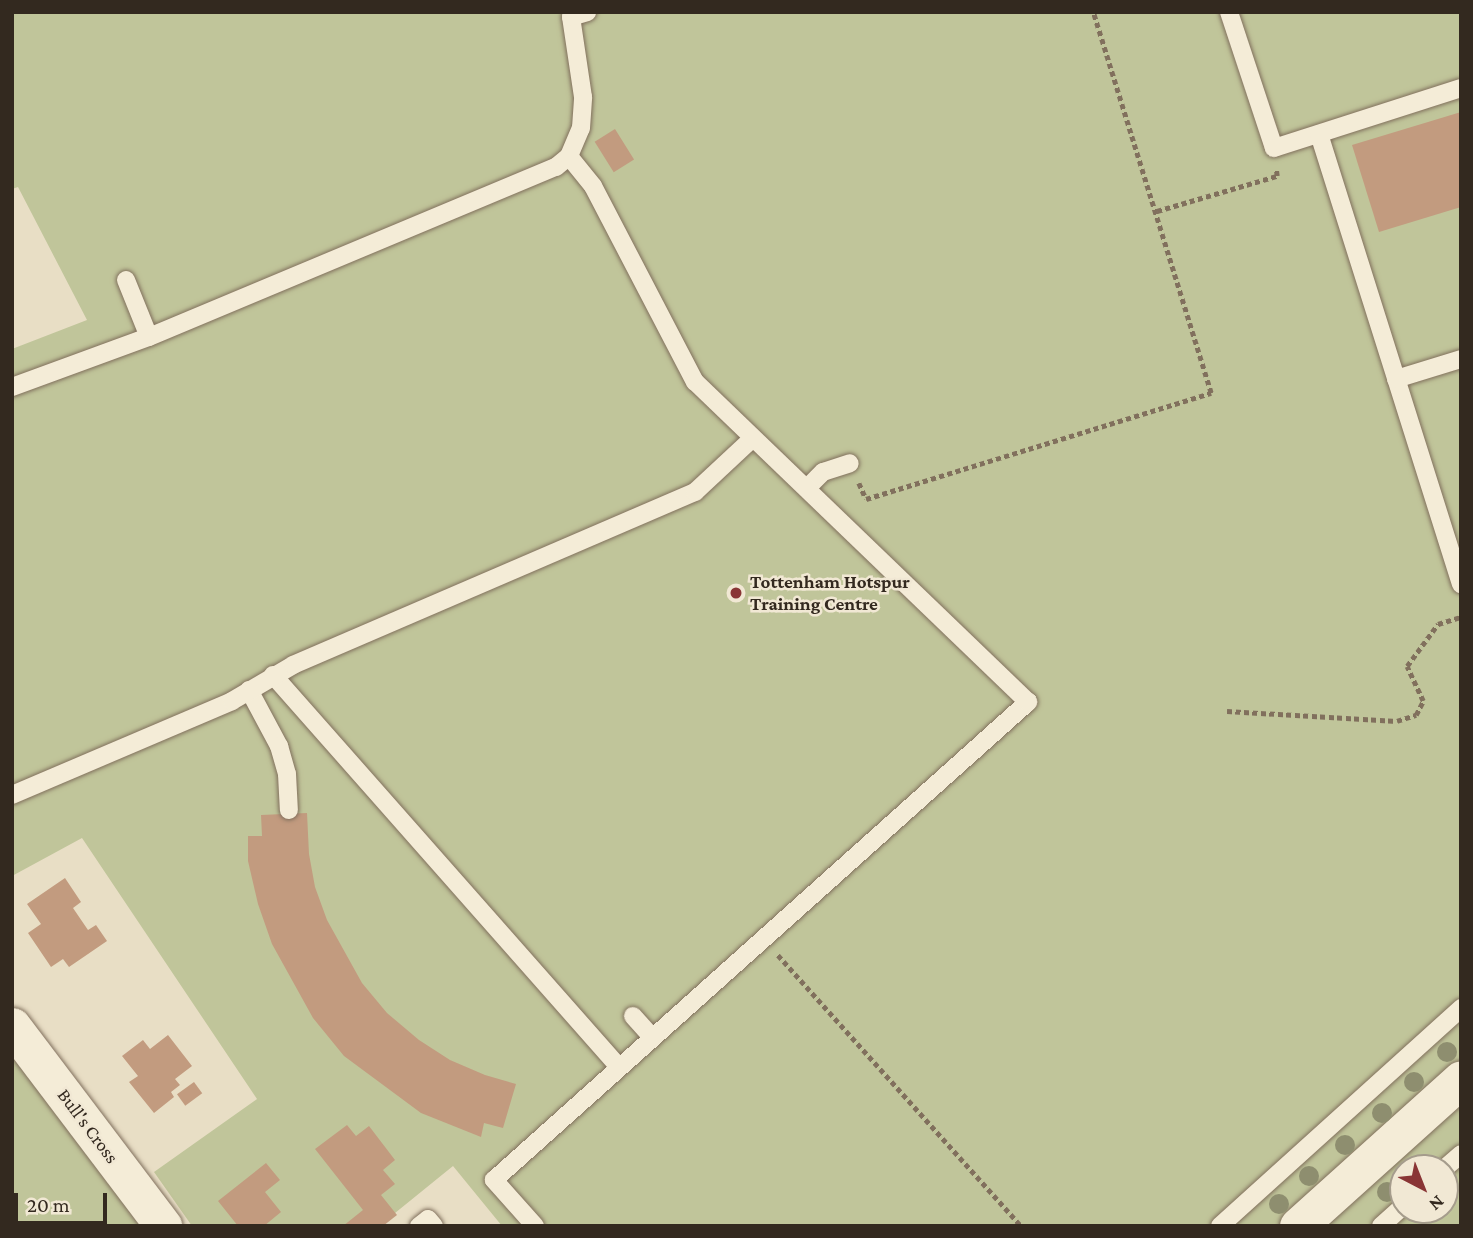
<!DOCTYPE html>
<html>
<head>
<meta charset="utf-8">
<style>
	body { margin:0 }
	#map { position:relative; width:1473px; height:1238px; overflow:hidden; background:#e8dec5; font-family:"Crimson Pro",serif }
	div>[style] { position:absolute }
	.green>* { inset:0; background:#c0c59a }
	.building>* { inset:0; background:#c29b7f; transform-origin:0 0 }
	.path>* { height:4.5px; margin-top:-2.25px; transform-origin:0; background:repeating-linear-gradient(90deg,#81705d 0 5px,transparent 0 8.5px) }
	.roads { filter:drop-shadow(0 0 2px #81705d) drop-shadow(0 0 2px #81705d) }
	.lane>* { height:18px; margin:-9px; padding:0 9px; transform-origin:9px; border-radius:9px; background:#f4ecd7 }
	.street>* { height:37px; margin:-18.5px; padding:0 18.5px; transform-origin:18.5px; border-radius:18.5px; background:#f4ecd7 }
	.trees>* { width:20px; height:20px; margin:-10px; border-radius:50%; background:#8e8e6f }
	.dots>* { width:19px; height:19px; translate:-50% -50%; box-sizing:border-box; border:4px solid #f1e8d4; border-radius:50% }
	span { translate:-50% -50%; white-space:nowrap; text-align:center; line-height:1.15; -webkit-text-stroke:5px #f1e8d4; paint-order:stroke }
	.poi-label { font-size:19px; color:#33291f; font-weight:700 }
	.left { translate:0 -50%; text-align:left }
	.street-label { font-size:19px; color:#33291f }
	.frame { position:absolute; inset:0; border:14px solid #33291f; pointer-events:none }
	.north { position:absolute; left:1389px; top:1154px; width:70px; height:70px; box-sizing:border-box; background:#f1e8d4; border:2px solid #a59c8c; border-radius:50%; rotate:138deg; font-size:19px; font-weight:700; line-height:28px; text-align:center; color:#33291f }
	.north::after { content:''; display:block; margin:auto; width:24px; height:32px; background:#893535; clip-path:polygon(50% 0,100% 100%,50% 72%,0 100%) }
	.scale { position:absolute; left:14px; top:1193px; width:93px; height:32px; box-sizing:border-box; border:4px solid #33291f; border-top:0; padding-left:9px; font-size:21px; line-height:24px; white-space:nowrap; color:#33291f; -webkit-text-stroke:5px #f1e8d4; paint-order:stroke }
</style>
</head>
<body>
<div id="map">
	<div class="green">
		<i style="clip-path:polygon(evenodd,12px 12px,1461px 12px,1461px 1226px,502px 1226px,453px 1166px,379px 1226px,192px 1226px,154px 1172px,257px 1099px,82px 838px,12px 876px,12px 349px,87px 320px,18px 187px,12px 189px,12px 12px,1403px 1168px,1445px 1168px,1445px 1210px,1403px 1210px,1403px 1168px)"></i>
		<i style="clip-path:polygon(12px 1052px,140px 1226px,12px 1226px)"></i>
	</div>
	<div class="building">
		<i style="clip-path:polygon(1461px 112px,1461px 207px,1379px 232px,1352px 145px)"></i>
		<i style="left:615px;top:129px;width:36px;height:24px;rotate:58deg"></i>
		<i style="clip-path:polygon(307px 813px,309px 854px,315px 887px,327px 920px,362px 983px,387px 1013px,419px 1040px,450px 1060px,485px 1075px,516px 1084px,503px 1128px,484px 1123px,481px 1137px,421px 1113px,344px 1056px,313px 1018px,272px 944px,258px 904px,248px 861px,248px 836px,262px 836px,261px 815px)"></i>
		<i style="clip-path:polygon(65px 878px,81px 902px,73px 908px,88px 930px,96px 925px,107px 941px,69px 967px,63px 959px,51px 967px,28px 933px,41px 924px,27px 904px)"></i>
		<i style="clip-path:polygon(168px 1035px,192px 1066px,175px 1079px,180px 1085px,171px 1092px,174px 1097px,154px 1113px,129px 1082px,138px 1076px,122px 1056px,143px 1040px,150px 1049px)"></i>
		<i style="left:194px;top:1082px;width:14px;height:21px;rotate:54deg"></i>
		<i style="clip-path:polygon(347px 1125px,356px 1136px,369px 1126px,395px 1160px,383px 1170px,395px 1184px,381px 1195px,397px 1215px,383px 1226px,343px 1226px,363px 1210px,315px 1149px)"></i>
		<i style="clip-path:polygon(266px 1163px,280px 1180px,265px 1192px,281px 1212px,264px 1226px,238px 1226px,218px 1201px)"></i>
	</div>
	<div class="path">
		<i style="left:1157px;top:211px;width:125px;rotate:-16.3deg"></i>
		<i style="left:1277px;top:176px;width:7px;rotate:-98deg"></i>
		<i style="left:859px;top:483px;width:17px;rotate:66deg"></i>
		<i style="left:866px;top:499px;width:361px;rotate:-17.1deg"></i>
		<i style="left:1211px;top:393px;width:399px;rotate:-107.2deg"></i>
		<i style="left:1227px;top:711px;width:170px;rotate:3.4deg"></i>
		<i style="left:1397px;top:721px;width:20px;rotate:-18deg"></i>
		<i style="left:1416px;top:715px;width:16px;rotate:-63deg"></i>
		<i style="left:1423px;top:701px;width:38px;rotate:-115deg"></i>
		<i style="left:1407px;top:666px;width:52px;rotate:-53.6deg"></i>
		<i style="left:1438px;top:624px;width:24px;rotate:-17deg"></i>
		<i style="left:778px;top:955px;width:364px;rotate:48.1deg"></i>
	</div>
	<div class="roads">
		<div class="lane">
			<i style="left:1229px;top:12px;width:143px;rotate:71.7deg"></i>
			<i style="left:1274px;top:148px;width:196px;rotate:-17.8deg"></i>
			<i style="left:1319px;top:134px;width:472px;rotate:72.5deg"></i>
			<i style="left:126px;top:280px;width:61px;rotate:68deg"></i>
			<i style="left:1396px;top:379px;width:68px;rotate:-17.1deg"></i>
			<i style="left:12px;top:387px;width:146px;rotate:-20.1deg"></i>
			<i style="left:149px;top:337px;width:441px;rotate:-22.7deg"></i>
			<i style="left:556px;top:167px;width:17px;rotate:-40deg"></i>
			<i style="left:569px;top:156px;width:30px;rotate:-67deg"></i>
			<i style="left:581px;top:128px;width:31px;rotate:-86deg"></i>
			<i style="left:583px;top:97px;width:81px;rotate:-98.5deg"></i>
			<i style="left:571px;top:17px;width:17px;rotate:-17deg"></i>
			<i style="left:807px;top:488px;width:23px;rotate:-45deg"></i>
			<i style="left:823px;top:472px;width:28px;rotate:-18deg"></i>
			<i style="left:273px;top:675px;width:523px;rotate:48.57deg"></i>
			<i style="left:249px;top:690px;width:64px;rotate:61.8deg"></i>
			<i style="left:279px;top:746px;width:29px;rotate:74deg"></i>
			<i style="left:287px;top:774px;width:36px;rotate:87deg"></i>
			<i style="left:12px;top:795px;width:239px;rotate:-23.1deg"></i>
			<i style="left:232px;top:701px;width:71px;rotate:-30.5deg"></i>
			<i style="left:293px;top:665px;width:438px;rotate:-23.3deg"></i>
			<i style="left:695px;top:492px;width:79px;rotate:-43deg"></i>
			<i style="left:633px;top:1016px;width:28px;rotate:48deg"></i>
			<i style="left:1445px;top:1168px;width:21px;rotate:-41deg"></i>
			<i style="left:419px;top:1226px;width:11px;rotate:-38deg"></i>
			<i style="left:428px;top:1219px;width:9px;rotate:49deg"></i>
			<i style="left:535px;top:1226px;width:62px;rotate:-131.7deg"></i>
			<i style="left:494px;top:1180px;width:717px;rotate:-41.83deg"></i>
			<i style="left:1028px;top:702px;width:462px;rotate:-136.1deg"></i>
			<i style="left:695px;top:382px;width:221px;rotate:-117.5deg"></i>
			<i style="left:593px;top:186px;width:38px;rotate:-129deg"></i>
			<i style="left:1220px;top:1226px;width:325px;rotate:-42.1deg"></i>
			<i style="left:1381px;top:1226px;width:30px;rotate:-42deg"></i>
		</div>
		<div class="street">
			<i style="left:12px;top:1026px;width:251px;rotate:52.9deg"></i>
			<i style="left:1298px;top:1226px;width:219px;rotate:-42deg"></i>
		</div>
	</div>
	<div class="trees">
		<i style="left:1447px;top:1052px"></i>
		<i style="left:1414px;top:1082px"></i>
		<i style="left:1382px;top:1113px"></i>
		<i style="left:1345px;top:1145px"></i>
		<i style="left:1309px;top:1176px"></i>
		<i style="left:1387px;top:1192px"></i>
		<i style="left:1279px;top:1204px"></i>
	</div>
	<div class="dots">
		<i style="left:736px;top:593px;background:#893535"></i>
	</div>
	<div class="poi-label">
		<span class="left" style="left:750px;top:593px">Tottenham Hotspur<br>Training Centre</span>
	</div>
	<div class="street-label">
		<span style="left:88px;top:1126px;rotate:53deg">Bull's Cross</span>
	</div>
	<div class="frame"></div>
	<div class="north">N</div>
	<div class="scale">20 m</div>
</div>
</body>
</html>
